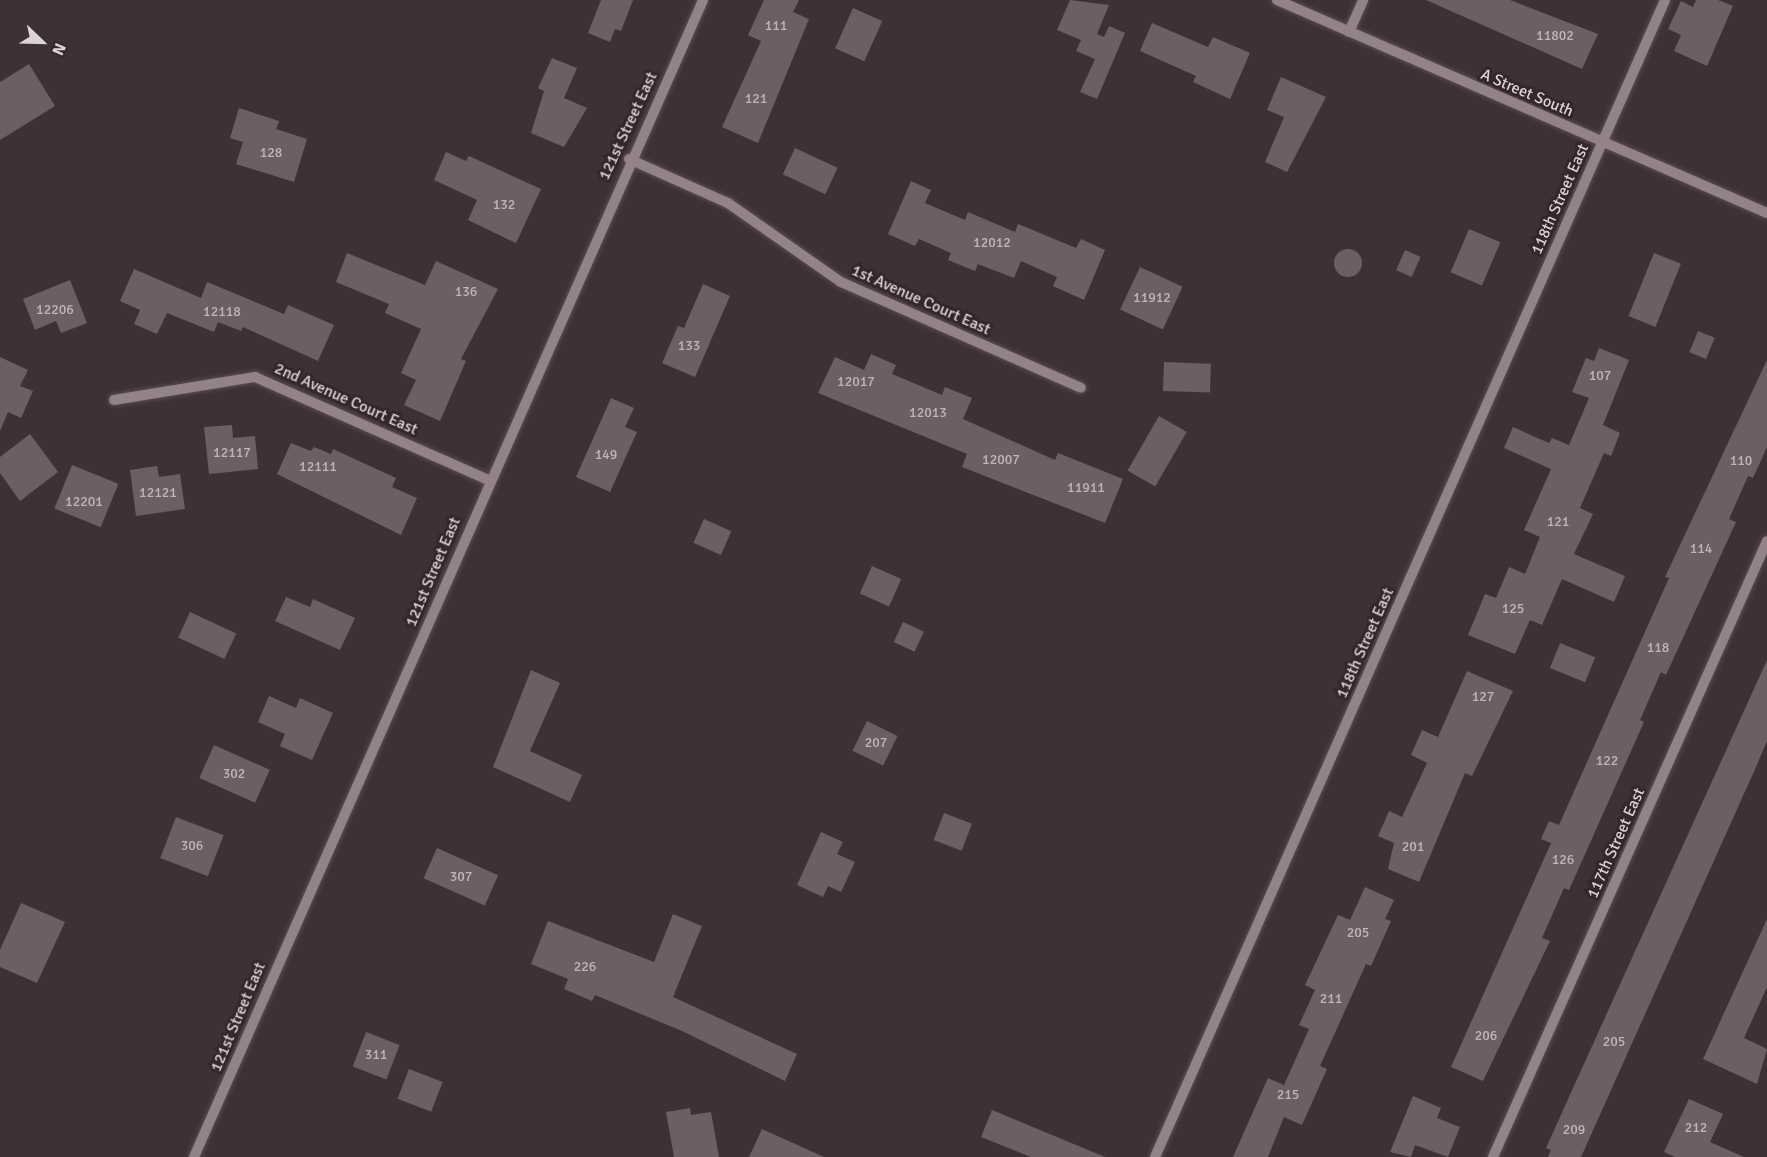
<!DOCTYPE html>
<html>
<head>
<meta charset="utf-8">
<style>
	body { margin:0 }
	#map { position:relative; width:1767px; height:1157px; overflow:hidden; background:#3e3135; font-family:Signika,sans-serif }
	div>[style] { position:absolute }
	.building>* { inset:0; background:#6d5e62; transform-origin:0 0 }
	.round { border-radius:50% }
	.roads { filter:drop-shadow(0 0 2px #584d50) drop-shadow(0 0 2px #584d50) }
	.minor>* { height:10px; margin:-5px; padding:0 5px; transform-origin:5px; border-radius:5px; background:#938387 }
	span { translate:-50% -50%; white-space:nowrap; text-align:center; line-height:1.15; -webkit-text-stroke:6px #34272b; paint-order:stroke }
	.number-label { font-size:14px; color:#c0b6b8 }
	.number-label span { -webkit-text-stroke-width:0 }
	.street-label { font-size:16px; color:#dcd3d5 }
	.north { position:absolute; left:12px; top:12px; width:60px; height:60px; -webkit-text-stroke:4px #34272b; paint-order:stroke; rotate:113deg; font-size:16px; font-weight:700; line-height:24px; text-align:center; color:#dcd3d5 }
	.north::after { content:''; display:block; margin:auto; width:21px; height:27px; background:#dcd3d5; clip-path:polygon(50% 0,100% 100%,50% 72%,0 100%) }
</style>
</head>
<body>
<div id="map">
	<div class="building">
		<i style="clip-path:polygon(601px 0,633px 0,621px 31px,615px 29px,610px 42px,588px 33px)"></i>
		<i style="clip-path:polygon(764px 0,799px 0,793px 12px,809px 19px,758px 143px,722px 127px,761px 41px,748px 35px)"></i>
		<i style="clip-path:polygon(1070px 0,1109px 5px,1097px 34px,1104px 37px,1109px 26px,1125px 33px,1097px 99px,1080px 92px,1095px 59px,1076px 51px,1081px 40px,1057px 30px)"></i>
		<i style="clip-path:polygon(1426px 0,1510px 0,1598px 34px,1582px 69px)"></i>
		<i style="clip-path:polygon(1696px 0,1718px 0,1733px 6px,1707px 66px,1674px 51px,1681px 35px,1668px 29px,1681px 1px,1693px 7px)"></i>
		<i style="left:853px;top:8px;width:32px;height:44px;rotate:24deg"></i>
		<i style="clip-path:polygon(1152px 23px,1208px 47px,1213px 37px,1250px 53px,1230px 99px,1193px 82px,1196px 76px,1140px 51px)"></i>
		<i style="clip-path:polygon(552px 58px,577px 68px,564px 98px,587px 108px,564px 147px,531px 133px,544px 91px,538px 88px)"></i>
		<i style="clip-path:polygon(29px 64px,55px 106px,0 140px,0 82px)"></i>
		<i style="clip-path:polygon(1281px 77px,1326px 97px,1287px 172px,1265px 162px,1284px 117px,1267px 110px)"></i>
		<i style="clip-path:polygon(239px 108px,279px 121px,276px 129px,307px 139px,294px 182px,236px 164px,243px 142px,230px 138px)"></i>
		<i style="left:795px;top:148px;width:47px;height:29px;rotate:25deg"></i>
		<i style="clip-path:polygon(446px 152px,466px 161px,469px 156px,541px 189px,516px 243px,468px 220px,477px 200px,434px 180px)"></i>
		<i style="clip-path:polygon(911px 181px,931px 190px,925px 203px,965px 220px,968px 212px,1015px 232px,1018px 224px,1076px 248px,1081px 239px,1105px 250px,1084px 300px,1053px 286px,1057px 277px,1021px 261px,1014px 278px,978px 264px,975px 271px,948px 260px,951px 253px,919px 239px,915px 246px,888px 234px)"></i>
		<i style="left:1469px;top:229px;width:34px;height:47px;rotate:23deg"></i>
		<i class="round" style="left:1334px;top:249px;width:28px;height:28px"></i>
		<i style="left:1405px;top:250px;width:17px;height:22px;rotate:24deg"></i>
		<i style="clip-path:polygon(347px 253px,425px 285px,436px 261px,498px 289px,461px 359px,466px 361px,440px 421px,404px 405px,416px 380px,401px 373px,421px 329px,385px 313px,389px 304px,336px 282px)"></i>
		<i style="left:1654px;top:253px;width:29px;height:68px;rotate:22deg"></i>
		<i style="left:1140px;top:267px;width:47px;height:47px;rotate:25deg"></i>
		<i style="clip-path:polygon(134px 269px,201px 298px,207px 282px,284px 314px,288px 305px,334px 325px,318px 361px,243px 327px,241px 331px,218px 322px,214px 332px,167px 313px,157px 334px,134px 324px,140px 310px,120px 301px)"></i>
		<i style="clip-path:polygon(70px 280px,87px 323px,61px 333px,56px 321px,35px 330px,23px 299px)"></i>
		<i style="clip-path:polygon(703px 284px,730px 296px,695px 377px,662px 363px,678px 326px,684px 328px)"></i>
		<i style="left:1698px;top:331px;width:18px;height:23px;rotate:22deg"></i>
		<i style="clip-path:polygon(1599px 348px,1629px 360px,1603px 425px,1620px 433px,1611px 456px,1604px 453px,1580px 508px,1593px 514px,1574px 554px,1625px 576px,1614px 602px,1562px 579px,1542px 625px,1530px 620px,1515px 654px,1468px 635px,1485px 594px,1496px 598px,1509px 567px,1525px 574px,1540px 537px,1524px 530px,1551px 469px,1504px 448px,1513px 427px,1549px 443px,1552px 438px,1569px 445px,1589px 398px,1572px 392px,1586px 358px,1594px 361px)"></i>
		<i style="clip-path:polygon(871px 354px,896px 365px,892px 374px,942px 395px,945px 387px,972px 398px,963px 419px,1055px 460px,1058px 453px,1123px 479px,1105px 523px,962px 467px,967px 454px,818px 393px,835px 357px,864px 370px)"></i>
		<i style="clip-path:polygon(0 357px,28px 370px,20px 386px,33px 391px,21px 418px,8px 412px,0 431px)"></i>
		<i style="clip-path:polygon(1767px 360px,1767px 447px,1753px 478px,1748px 476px,1729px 519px,1736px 522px,1666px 675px,1661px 672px,1640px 720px,1644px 722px,1569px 890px,1564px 888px,1542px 938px,1550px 941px,1483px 1081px,1451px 1067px,1551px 843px,1541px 839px,1549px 821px,1559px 825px,1669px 578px,1665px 577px)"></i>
		<i style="left:1164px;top:362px;width:47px;height:29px;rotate:2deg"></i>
		<i style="clip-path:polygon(611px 398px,634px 408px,625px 427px,637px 432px,610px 492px,576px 477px)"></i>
		<i style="left:1159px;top:416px;width:32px;height:63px;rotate:30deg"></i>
		<i style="clip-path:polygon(232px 425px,233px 438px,255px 436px,258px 469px,209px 474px,204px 427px)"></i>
		<i style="clip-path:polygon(30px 434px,58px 472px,20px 501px,0 473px,0 457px)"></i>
		<i style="clip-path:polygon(291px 443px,311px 451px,314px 447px,331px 454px,333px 449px,396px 478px,392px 487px,417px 498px,401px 535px,277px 474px)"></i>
		<i style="left:72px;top:465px;width:50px;height:47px;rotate:22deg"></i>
		<i style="clip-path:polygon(157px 466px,159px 477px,180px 474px,185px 509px,136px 516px,130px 470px)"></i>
		<i style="left:704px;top:519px;width:30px;height:26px;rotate:24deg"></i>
		<i style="left:872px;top:566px;width:32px;height:30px;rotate:24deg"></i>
		<i style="clip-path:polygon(286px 597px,310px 607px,313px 599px,355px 618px,340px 650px,275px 621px)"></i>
		<i style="left:190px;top:612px;width:51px;height:28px;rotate:25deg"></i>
		<i style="left:903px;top:622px;width:23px;height:22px;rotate:25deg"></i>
		<i style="left:1560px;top:643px;width:38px;height:27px;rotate:22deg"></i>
		<i style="clip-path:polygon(1767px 660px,1767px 741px,1756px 767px,1581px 1157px,1548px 1157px,1551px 1150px,1546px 1148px,1569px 1097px)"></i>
		<i style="clip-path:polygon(531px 670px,560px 683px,530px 751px,582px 775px,570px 802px,493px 767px)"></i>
		<i style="clip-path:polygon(1467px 671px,1513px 691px,1472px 776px,1465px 773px,1419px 882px,1388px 869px,1394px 843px,1378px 836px,1389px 811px,1402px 817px,1427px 763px,1411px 755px,1422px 730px,1438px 737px)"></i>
		<i style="clip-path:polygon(269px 696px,296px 708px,300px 698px,333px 713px,312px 760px,280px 746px,285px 734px,258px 722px)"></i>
		<i style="left:867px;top:721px;width:34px;height:33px;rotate:26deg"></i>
		<i style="left:214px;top:745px;width:61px;height:36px;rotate:24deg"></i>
		<i style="left:944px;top:813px;width:30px;height:29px;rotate:21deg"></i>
		<i style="left:176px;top:817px;width:51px;height:44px;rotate:21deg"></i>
		<i style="clip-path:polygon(821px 832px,843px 842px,837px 854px,855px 862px,841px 892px,828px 886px,823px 897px,797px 885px)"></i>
		<i style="left:437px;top:848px;width:67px;height:33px;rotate:24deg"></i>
		<i style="clip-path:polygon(1365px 887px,1394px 900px,1385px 919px,1391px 921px,1371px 966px,1366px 964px,1320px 1066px,1327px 1069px,1302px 1125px,1284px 1117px,1268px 1157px,1233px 1157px,1268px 1078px,1284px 1085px,1309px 1029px,1299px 1025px,1315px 990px,1305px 985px,1338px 915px,1350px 920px)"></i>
		<i style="clip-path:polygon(21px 903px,65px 922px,37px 983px,0 967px,0 950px)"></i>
		<i style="clip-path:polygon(673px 914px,702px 926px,673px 997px,797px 1054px,785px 1081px,682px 1031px,595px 995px,592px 1001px,564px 989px,568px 979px,531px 964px,548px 921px,654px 962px)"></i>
		<i style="clip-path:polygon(1767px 919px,1767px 987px,1744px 1038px,1767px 1049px,1757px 1084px,1703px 1059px)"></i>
		<i style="left:366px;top:1032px;width:36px;height:37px;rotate:21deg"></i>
		<i style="left:409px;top:1069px;width:36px;height:32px;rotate:21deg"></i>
		<i style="clip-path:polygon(1413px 1096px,1441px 1108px,1437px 1118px,1460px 1127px,1448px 1157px,1415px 1145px,1411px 1157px,1390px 1152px)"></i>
		<i style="clip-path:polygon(1689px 1099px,1723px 1114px,1710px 1142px,1744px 1157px,1675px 1157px,1664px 1152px)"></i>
		<i style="clip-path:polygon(690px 1108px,691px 1115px,711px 1112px,719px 1157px,674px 1157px,666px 1112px)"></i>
		<i style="clip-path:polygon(992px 1110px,1105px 1157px,1031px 1157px,981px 1137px)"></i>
		<i style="clip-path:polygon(762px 1129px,824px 1157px,749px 1157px)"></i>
	</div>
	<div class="roads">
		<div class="minor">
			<i style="left:1277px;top:0;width:534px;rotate:23.49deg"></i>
			<i style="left:1349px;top:32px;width:35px;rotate:-66deg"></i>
			<i style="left:629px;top:159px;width:108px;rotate:24deg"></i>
			<i style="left:728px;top:203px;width:138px;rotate:35deg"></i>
			<i style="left:841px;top:282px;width:262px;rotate:23.8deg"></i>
			<i style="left:114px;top:400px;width:143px;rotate:-9.3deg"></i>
			<i style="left:255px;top:377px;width:256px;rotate:23.8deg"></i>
			<i style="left:194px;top:1157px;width:1264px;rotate:-66.25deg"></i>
			<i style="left:1155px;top:1157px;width:1264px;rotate:-66.21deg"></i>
			<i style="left:1493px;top:1157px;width:674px;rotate:-66.02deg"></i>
		</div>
	</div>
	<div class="number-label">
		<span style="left:776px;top:26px">111</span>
		<span style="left:1555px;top:36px">11802</span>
		<span style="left:756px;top:99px">121</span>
		<span style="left:271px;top:153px">128</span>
		<span style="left:504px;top:205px">132</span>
		<span style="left:992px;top:243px">12012</span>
		<span style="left:466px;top:292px">136</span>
		<span style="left:1152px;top:298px">11912</span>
		<span style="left:55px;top:310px">12206</span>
		<span style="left:222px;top:312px">12118</span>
		<span style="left:689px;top:346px">133</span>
		<span style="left:1600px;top:376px">107</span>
		<span style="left:856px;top:382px">12017</span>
		<span style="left:928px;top:413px">12013</span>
		<span style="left:232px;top:453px">12117</span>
		<span style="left:606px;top:455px">149</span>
		<span style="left:1001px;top:460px">12007</span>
		<span style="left:1741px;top:461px">110</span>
		<span style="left:318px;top:467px">12111</span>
		<span style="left:1086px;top:488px">11911</span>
		<span style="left:158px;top:493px">12121</span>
		<span style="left:84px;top:502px">12201</span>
		<span style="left:1558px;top:522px">121</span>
		<span style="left:1701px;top:549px">114</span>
		<span style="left:1513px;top:609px">125</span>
		<span style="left:1658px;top:648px">118</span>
		<span style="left:1483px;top:697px">127</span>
		<span style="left:876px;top:743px">207</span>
		<span style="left:1607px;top:761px">122</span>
		<span style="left:234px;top:774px">302</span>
		<span style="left:192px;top:846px">306</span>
		<span style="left:1413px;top:847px">201</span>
		<span style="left:1563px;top:860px">126</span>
		<span style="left:461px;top:877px">307</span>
		<span style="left:1358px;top:933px">205</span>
		<span style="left:585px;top:967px">226</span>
		<span style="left:1331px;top:999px">211</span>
		<span style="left:1486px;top:1036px">206</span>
		<span style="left:1614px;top:1042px">205</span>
		<span style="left:376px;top:1055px">311</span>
		<span style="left:1288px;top:1095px">215</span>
		<span style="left:1696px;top:1128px">212</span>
		<span style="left:1574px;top:1130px">209</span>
	</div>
	<div class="street-label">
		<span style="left:1527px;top:93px;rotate:23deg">A Street South</span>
		<span style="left:628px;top:126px;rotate:-65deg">121st Street East</span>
		<span style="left:1560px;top:199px;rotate:-66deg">118th Street East</span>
		<span style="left:921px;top:300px;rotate:24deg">1st Avenue Court East</span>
		<span style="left:346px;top:399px;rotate:24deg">2nd Avenue Court East</span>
		<span style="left:433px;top:572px;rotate:-67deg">121st Street East</span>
		<span style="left:1365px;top:643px;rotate:-66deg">118th Street East</span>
		<span style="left:1616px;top:843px;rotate:-66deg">117th Street East</span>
		<span style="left:238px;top:1017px;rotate:-67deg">121st Street East</span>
	</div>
	<div class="north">N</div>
</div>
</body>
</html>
